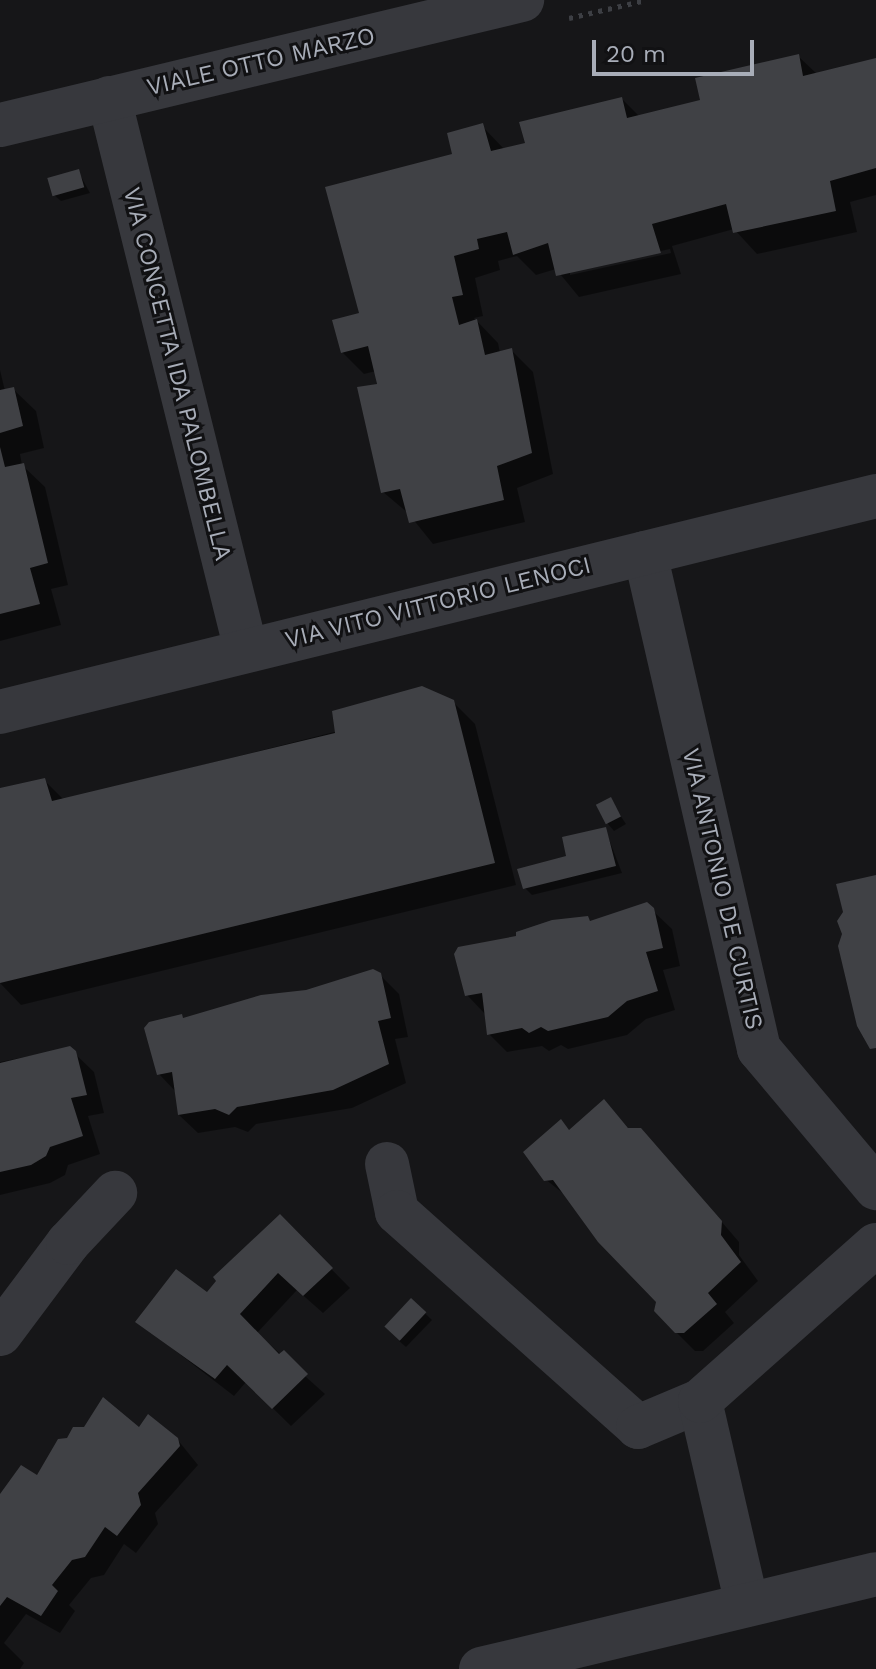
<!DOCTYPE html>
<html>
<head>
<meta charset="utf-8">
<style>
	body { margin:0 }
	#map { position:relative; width:876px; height:1669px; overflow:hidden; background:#161618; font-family:"Work Sans",sans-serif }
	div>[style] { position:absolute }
	.shadow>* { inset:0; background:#0007 }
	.building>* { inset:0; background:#404145; transform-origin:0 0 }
	.path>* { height:5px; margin-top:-2.5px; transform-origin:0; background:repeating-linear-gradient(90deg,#3d3f44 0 4px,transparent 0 10px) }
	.minor>* { height:44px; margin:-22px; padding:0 22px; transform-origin:22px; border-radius:22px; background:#37383d }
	span { translate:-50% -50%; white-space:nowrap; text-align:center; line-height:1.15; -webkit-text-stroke:6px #111113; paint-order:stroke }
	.street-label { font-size:24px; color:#a8adb8 }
	.scale { position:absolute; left:592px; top:40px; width:162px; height:36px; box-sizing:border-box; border:4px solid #a8adb8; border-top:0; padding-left:10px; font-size:24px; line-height:28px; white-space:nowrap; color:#a8adb8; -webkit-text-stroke:6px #111113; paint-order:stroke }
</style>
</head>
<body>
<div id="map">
	<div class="shadow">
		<i style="clip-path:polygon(evenodd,798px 56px,817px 74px,876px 60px,876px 195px,850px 202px,857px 232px,757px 254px,734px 229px,672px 246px,681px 274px,579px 297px,556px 269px,536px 275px,517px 256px,498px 261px,500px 270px,475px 278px,483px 316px,474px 318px,498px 343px,500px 353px,511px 350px,533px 372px,553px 474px,517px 488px,525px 522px,433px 544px,408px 513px,383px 492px,376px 371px,364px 374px,342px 352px,455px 155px,482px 126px,505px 150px,527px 145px,622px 99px,640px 117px,702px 102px,798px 56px,670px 249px,671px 253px,570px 275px,570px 271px,670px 249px)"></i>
		<i style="clip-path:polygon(78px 171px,90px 193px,61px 201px,54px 195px)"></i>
		<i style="clip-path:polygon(0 370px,5px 391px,14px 390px,36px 411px,44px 448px,20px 454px,22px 465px,45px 487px,68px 585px,51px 589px,61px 625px,0 641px)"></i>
		<i style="clip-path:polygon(453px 702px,475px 724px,516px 885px,21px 1005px,0 983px,0 790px,44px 780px,64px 800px)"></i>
		<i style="clip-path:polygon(610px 800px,626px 824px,614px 831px,608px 824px)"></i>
		<i style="clip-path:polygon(605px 829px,622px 873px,532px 895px,525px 888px)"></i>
		<i style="clip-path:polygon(652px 910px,672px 929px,680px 966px,663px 970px,675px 1010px,646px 1019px,627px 1035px,568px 1049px,561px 1045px,549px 1051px,542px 1046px,507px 1052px,489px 1034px,485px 1014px,467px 995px,518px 938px,588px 918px,591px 922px)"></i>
		<i style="clip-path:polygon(380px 975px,399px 994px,408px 1037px,395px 1039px,406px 1083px,352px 1108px,256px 1124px,248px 1132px,235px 1127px,198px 1133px,179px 1115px,176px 1092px,159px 1074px,181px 1016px,185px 1020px)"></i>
		<i style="clip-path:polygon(69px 1048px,94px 1072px,104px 1113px,88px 1116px,100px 1154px,68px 1165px,65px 1175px,50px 1183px,0 1195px,0 1062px)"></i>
		<i style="clip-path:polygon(604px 1101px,630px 1130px,640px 1130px,659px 1149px,739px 1242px,739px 1255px,758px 1281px,725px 1312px,734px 1323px,703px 1351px,695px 1351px,676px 1332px,658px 1301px,569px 1198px,545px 1179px,571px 1132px)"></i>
		<i style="clip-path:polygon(280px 1217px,350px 1288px,323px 1313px,297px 1290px,257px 1333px,325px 1394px,291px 1426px,246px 1382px,234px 1396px,138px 1322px,208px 1295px)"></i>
		<i style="clip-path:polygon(411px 1300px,432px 1320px,406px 1347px,399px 1341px)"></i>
		<i style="clip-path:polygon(139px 1429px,177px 1439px,198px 1465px,155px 1513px,158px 1524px,136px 1553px,124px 1544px,104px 1575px,91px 1578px,69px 1605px,75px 1611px,60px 1633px,26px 1614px,4px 1643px,24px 1663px,20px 1669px,0 1669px,0 1498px)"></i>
	</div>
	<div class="building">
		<i style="clip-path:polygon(799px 54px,803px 76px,876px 58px,876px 168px,830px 181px,836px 211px,733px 233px,726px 204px,652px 224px,661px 253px,556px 276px,548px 243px,513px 255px,507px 232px,477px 239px,479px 249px,454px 256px,463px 295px,452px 297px,459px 325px,477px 319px,485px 355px,512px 348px,532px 453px,497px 466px,504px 500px,409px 523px,400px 489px,381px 493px,357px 387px,377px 384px,368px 346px,341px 353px,332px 320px,359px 313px,325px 187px,452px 154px,447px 133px,483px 123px,491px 151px,525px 143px,519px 122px,622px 97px,627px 118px,700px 100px,695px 78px)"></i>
		<i style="left:79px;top:169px;width:19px;height:33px;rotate:74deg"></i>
		<i style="clip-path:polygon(14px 387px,23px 426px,0 433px,0 390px)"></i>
		<i style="clip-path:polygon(0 447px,5px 467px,24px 463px,48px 563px,30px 568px,40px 604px,0 614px)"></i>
		<i style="clip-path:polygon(422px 686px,454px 700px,495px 863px,0 983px,0 788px,45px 778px,52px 801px,335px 733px,332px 711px)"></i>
		<i style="left:611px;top:797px;width:22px;height:17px;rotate:63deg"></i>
		<i style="clip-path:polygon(606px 827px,616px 866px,523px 889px,517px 869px,566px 856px,562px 837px)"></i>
		<i style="clip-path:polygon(876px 875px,876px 1048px,870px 1049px,857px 1026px,838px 946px,842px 934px,837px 921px,843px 912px,836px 884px)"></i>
		<i style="clip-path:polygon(647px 902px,654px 908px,663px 948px,646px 952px,658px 991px,627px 1001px,608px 1017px,548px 1031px,541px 1027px,529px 1033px,522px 1028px,487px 1035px,482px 993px,465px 996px,454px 954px,458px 947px,516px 936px,516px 932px,552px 920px,588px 916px,590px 921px)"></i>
		<i style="clip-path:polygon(373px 969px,381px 973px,391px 1018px,378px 1021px,389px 1064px,333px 1090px,237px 1107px,229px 1115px,215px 1109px,178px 1115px,172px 1072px,157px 1075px,144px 1028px,149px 1022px,182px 1014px,183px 1018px,261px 995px,306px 990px)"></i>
		<i style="clip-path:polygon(70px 1046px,76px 1051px,87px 1095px,71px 1098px,83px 1136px,50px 1147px,46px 1156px,31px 1165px,0 1172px,0 1063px)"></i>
		<i style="clip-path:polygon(604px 1099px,628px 1128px,641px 1128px,722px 1221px,721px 1235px,741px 1262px,708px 1293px,717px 1304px,684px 1333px,675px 1333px,654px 1311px,656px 1302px,598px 1242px,553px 1180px,544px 1181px,523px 1152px,561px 1119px,569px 1130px)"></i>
		<i style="clip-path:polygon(280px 1214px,333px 1268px,303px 1296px,278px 1273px,240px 1314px,279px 1354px,284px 1350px,308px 1374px,272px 1409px,227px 1365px,215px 1379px,135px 1322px,176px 1269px,207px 1292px,216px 1281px,213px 1277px)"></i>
		<i style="left:411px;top:1298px;width:21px;height:39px;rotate:43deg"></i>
		<i style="clip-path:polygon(103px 1397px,139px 1427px,148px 1414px,178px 1438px,180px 1446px,138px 1493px,141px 1505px,117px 1536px,105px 1527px,85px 1557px,72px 1560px,52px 1585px,58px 1591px,41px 1616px,7px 1597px,0 1606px,0 1494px,21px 1465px,37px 1475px,58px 1439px,67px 1438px,73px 1427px,84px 1427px)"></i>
	</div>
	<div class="path">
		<i style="left:569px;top:18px;width:79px;rotate:-13.2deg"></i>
	</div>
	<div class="minor">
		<i style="left:109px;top:98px;width:569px;rotate:76.06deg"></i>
		<i style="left:0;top:125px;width:537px;rotate:-13.47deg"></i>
		<i style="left:645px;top:553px;width:509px;rotate:77.06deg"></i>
		<i style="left:759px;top:1049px;width:182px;rotate:49.9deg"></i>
		<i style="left:0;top:712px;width:902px;rotate:-13.85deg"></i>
		<i style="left:387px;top:1164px;width:49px;rotate:78.2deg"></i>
		<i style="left:397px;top:1212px;width:323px;rotate:41.7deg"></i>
		<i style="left:638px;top:1427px;width:67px;rotate:-22.8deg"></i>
		<i style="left:700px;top:1401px;width:209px;rotate:77deg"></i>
		<i style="left:0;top:1334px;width:114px;rotate:-53.2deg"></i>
		<i style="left:68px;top:1243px;width:69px;rotate:-46.8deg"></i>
		<i style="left:700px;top:1401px;width:235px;rotate:-41.6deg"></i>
		<i style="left:481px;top:1669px;width:406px;rotate:-13.5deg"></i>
	</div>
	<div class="street-label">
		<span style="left:261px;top:62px;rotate:-13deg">VIALE OTTO MARZO</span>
		<span style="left:177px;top:374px;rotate:76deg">VIA CONCETTA IDA PALOMBELLA</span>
		<span style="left:438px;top:603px;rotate:-14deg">VIA VITO VITTORIO LENOCI</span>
		<span style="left:722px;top:889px;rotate:77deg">VIA ANTONIO DE CURTIS</span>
	</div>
	<div class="scale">20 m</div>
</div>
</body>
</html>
